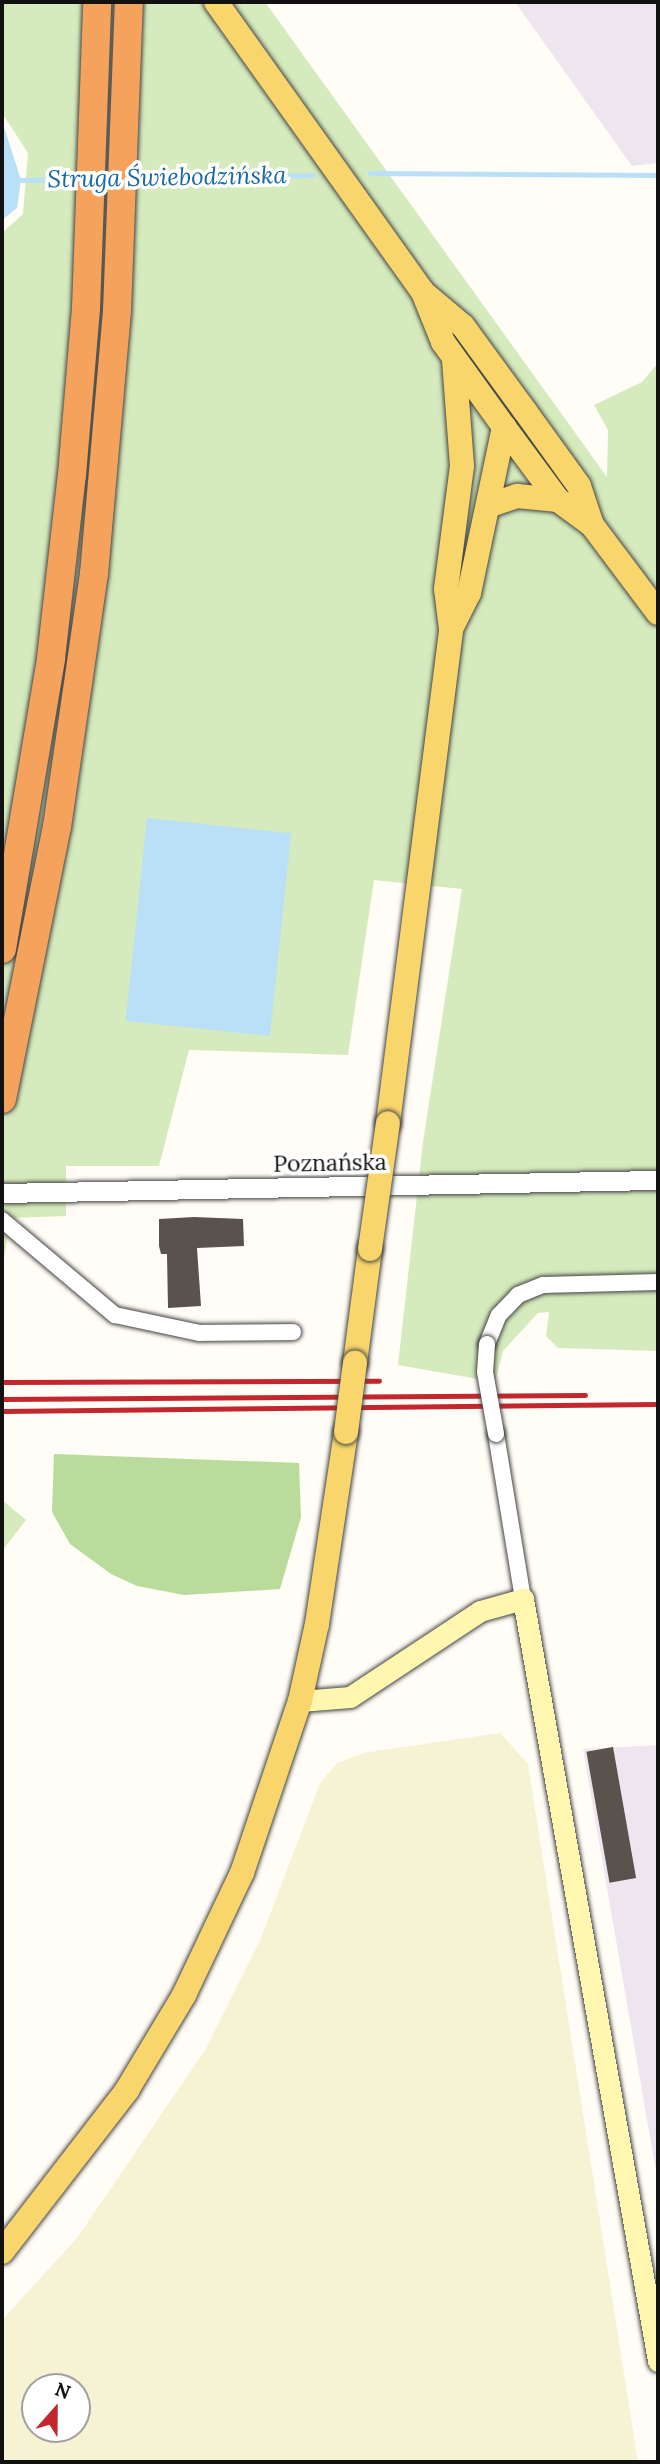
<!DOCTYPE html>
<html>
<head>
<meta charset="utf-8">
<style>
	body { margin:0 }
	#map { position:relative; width:660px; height:2464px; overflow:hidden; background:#fffdf5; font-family:Lora,serif }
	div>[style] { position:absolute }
	.industrial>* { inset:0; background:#eee6ef }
	.farmland>* { inset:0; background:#f6f3d4 }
	.green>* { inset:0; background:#d5ebbd }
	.forest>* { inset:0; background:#b9dc9c }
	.water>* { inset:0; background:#b9e0f7; transform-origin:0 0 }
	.stream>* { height:5px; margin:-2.5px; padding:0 2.5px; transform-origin:2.5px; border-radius:2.5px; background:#b9e0f7 }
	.building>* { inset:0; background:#5a524d; transform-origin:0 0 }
	.roads { filter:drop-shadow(0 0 2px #444) drop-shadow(0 0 2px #444) }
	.minor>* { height:16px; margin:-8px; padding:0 8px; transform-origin:8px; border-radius:8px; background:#fff }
	.tertiary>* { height:19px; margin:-9.5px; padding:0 9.5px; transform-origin:9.5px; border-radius:9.5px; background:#fff }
	.secondary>* { height:21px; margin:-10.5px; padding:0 10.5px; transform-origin:10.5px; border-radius:10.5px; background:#fff6b0 }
	.primary>* { height:24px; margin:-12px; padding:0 12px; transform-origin:12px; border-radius:12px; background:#f9d66b }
	.motorway>* { height:28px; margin:-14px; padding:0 14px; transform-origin:14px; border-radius:14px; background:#f5a25d }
	.rail>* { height:5px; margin:-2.5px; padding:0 2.5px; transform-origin:2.5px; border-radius:2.5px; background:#c4262e }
	.bridges { filter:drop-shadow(0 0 2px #444) drop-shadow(0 0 2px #444) }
	.minor-bridge>* { height:16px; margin:-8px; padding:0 8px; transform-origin:8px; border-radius:8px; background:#fff }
	.primary-bridge>* { height:24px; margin:-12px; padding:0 12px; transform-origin:12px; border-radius:12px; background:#f9d66b }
	span { translate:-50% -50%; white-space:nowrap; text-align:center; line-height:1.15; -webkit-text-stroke:7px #fff; paint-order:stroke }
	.street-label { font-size:23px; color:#111 }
	.water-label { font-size:24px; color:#1768a6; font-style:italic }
	.frame { position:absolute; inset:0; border:4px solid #111; pointer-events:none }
	.north { position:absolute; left:21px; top:2373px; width:70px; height:70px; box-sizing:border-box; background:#fff; border:2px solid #a0a0a0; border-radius:50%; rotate:21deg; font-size:19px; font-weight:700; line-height:28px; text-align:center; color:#111 }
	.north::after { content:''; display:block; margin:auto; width:24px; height:32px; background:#c4262e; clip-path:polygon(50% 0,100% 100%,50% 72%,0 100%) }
</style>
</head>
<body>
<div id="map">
	<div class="industrial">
		<i style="clip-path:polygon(515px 2px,658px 2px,658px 163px,632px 166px)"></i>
		<i style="clip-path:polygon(658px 1745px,658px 2183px,583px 1749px)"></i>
	</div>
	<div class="farmland">
		<i style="clip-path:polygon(evenodd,500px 1733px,528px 1764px,638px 2462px,2px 2462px,2px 2320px,77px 2238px,205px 2050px,261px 1938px,320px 1783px,337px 1763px,363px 1753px,500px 1733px,35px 2387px,77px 2387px,77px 2429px,35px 2429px,35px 2387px)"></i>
	</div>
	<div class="green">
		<i style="clip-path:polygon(2px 2px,265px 2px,607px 477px,608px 430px,594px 405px,642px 382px,658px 363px,658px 1351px,558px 1348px,546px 1336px,549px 1312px,538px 1313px,503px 1351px,495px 1382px,398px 1365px,423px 1142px,462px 889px,374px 880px,348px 1055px,189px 1050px,159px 1166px,66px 1166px,66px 1216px,11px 1218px,2px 1268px,2px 233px,23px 214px,28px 153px,2px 113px)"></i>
		<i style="clip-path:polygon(2px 1500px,26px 1520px,2px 1551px)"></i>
	</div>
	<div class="forest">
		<i style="clip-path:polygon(54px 1454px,299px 1463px,301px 1517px,280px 1589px,184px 1595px,137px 1586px,111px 1574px,70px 1544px,52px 1512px)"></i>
	</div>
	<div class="water">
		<i style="clip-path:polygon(2px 121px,21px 180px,17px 208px,2px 220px)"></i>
		<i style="left:147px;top:818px;width:145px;height:204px;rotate:6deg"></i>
	</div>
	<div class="stream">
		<i style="left:370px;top:173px;width:288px;rotate:0.4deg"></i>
		<i style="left:129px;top:178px;width:184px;rotate:-0.9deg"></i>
		<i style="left:21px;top:180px;width:60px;rotate:-1deg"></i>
	</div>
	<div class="building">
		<i style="clip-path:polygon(194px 1217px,243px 1219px,244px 1246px,197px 1248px,201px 1306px,168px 1308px,167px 1254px,161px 1254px,159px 1246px,159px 1219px)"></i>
		<i style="left:613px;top:1747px;width:133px;height:27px;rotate:80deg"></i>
	</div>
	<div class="roads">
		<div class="minor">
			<i style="left:2px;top:1220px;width:148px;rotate:40.1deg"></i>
			<i style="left:115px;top:1315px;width:87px;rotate:12deg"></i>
			<i style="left:200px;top:1333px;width:93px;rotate:-0.6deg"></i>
			<i style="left:487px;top:1344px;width:31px;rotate:-68deg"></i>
			<i style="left:499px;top:1315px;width:28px;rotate:-46deg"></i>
			<i style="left:518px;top:1295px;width:27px;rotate:-22deg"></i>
			<i style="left:543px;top:1285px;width:115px;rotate:-1.5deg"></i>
			<i style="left:496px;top:1434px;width:167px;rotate:80.7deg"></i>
		</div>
		<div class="tertiary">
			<i style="left:2px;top:1193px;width:656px;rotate:-1.14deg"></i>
		</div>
		<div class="secondary">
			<i style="left:300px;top:1701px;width:50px;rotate:-4.6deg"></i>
			<i style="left:350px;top:1697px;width:156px;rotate:-33.5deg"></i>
			<i style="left:480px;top:1611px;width:45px;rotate:-15.6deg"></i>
			<i style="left:523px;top:1599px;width:774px;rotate:79.95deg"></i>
		</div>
		<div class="primary">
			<i style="left:216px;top:2px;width:356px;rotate:54.5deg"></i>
			<i style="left:423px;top:292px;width:54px;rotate:68.2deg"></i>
			<i style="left:443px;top:342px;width:105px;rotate:54.3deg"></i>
			<i style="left:504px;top:427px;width:91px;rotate:53.5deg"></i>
			<i style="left:558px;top:500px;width:42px;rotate:36.3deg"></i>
			<i style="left:592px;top:525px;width:110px;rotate:53.1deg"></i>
			<i style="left:426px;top:295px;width:48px;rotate:40deg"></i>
			<i style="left:463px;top:326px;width:105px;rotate:53.9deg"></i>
			<i style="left:525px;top:411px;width:92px;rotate:54.2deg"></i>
			<i style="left:579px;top:486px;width:41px;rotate:71.6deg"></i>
			<i style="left:488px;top:506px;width:31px;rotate:-19deg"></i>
			<i style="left:517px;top:496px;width:41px;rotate:5.6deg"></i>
			<i style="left:451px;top:629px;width:40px;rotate:-63.4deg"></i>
			<i style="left:469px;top:593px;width:170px;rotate:-78.1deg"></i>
			<i style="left:388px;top:1123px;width:498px;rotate:-82.7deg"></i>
			<i style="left:451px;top:629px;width:40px;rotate:-97.1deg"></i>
			<i style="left:446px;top:589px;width:124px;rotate:-82.6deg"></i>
			<i style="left:462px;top:466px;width:107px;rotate:-94.3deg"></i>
			<i style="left:355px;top:1363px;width:115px;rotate:-82.5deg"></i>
			<i style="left:2px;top:2252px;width:205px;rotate:-52.3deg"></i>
			<i style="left:127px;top:2090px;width:111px;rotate:-59deg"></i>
			<i style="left:184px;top:1995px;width:135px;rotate:-64.6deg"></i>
			<i style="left:242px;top:1873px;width:182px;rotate:-71.4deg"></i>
			<i style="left:300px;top:1701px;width:79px;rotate:-77.6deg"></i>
			<i style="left:317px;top:1624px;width:194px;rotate:-81.4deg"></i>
		</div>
		<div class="motorway">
			<i style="left:2px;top:949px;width:295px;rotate:-80.4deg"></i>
			<i style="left:51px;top:658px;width:184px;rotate:-83.5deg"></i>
			<i style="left:72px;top:475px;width:168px;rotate:-85.2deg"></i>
			<i style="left:86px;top:308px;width:306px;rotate:-87.9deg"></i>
			<i style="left:2px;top:1099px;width:278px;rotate:-78.6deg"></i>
			<i style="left:57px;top:827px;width:256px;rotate:-81.7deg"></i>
			<i style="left:94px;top:574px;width:264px;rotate:-85deg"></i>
			<i style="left:117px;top:311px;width:309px;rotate:-87.8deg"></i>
		</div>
	</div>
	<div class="rail">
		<i style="left:2px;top:1382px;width:377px;rotate:-0.2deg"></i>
		<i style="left:2px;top:1399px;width:583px;rotate:-0.39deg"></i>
		<i style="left:2px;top:1411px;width:656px;rotate:-0.61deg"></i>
	</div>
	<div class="bridges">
		<div class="minor-bridge">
			<i style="left:487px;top:1344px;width:28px;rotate:94deg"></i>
			<i style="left:485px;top:1372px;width:63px;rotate:79.9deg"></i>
		</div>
		<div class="primary-bridge">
			<i style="left:370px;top:1249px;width:127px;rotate:-81.9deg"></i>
			<i style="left:346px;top:1432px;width:70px;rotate:-82.6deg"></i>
		</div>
	</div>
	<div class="street-label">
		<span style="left:330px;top:1163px;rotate:-1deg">Poznańska</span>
	</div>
	<div class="water-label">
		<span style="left:167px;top:177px;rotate:-1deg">Struga Świebodzińska</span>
	</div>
	<div class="frame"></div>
	<div class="north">N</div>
</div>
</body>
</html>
